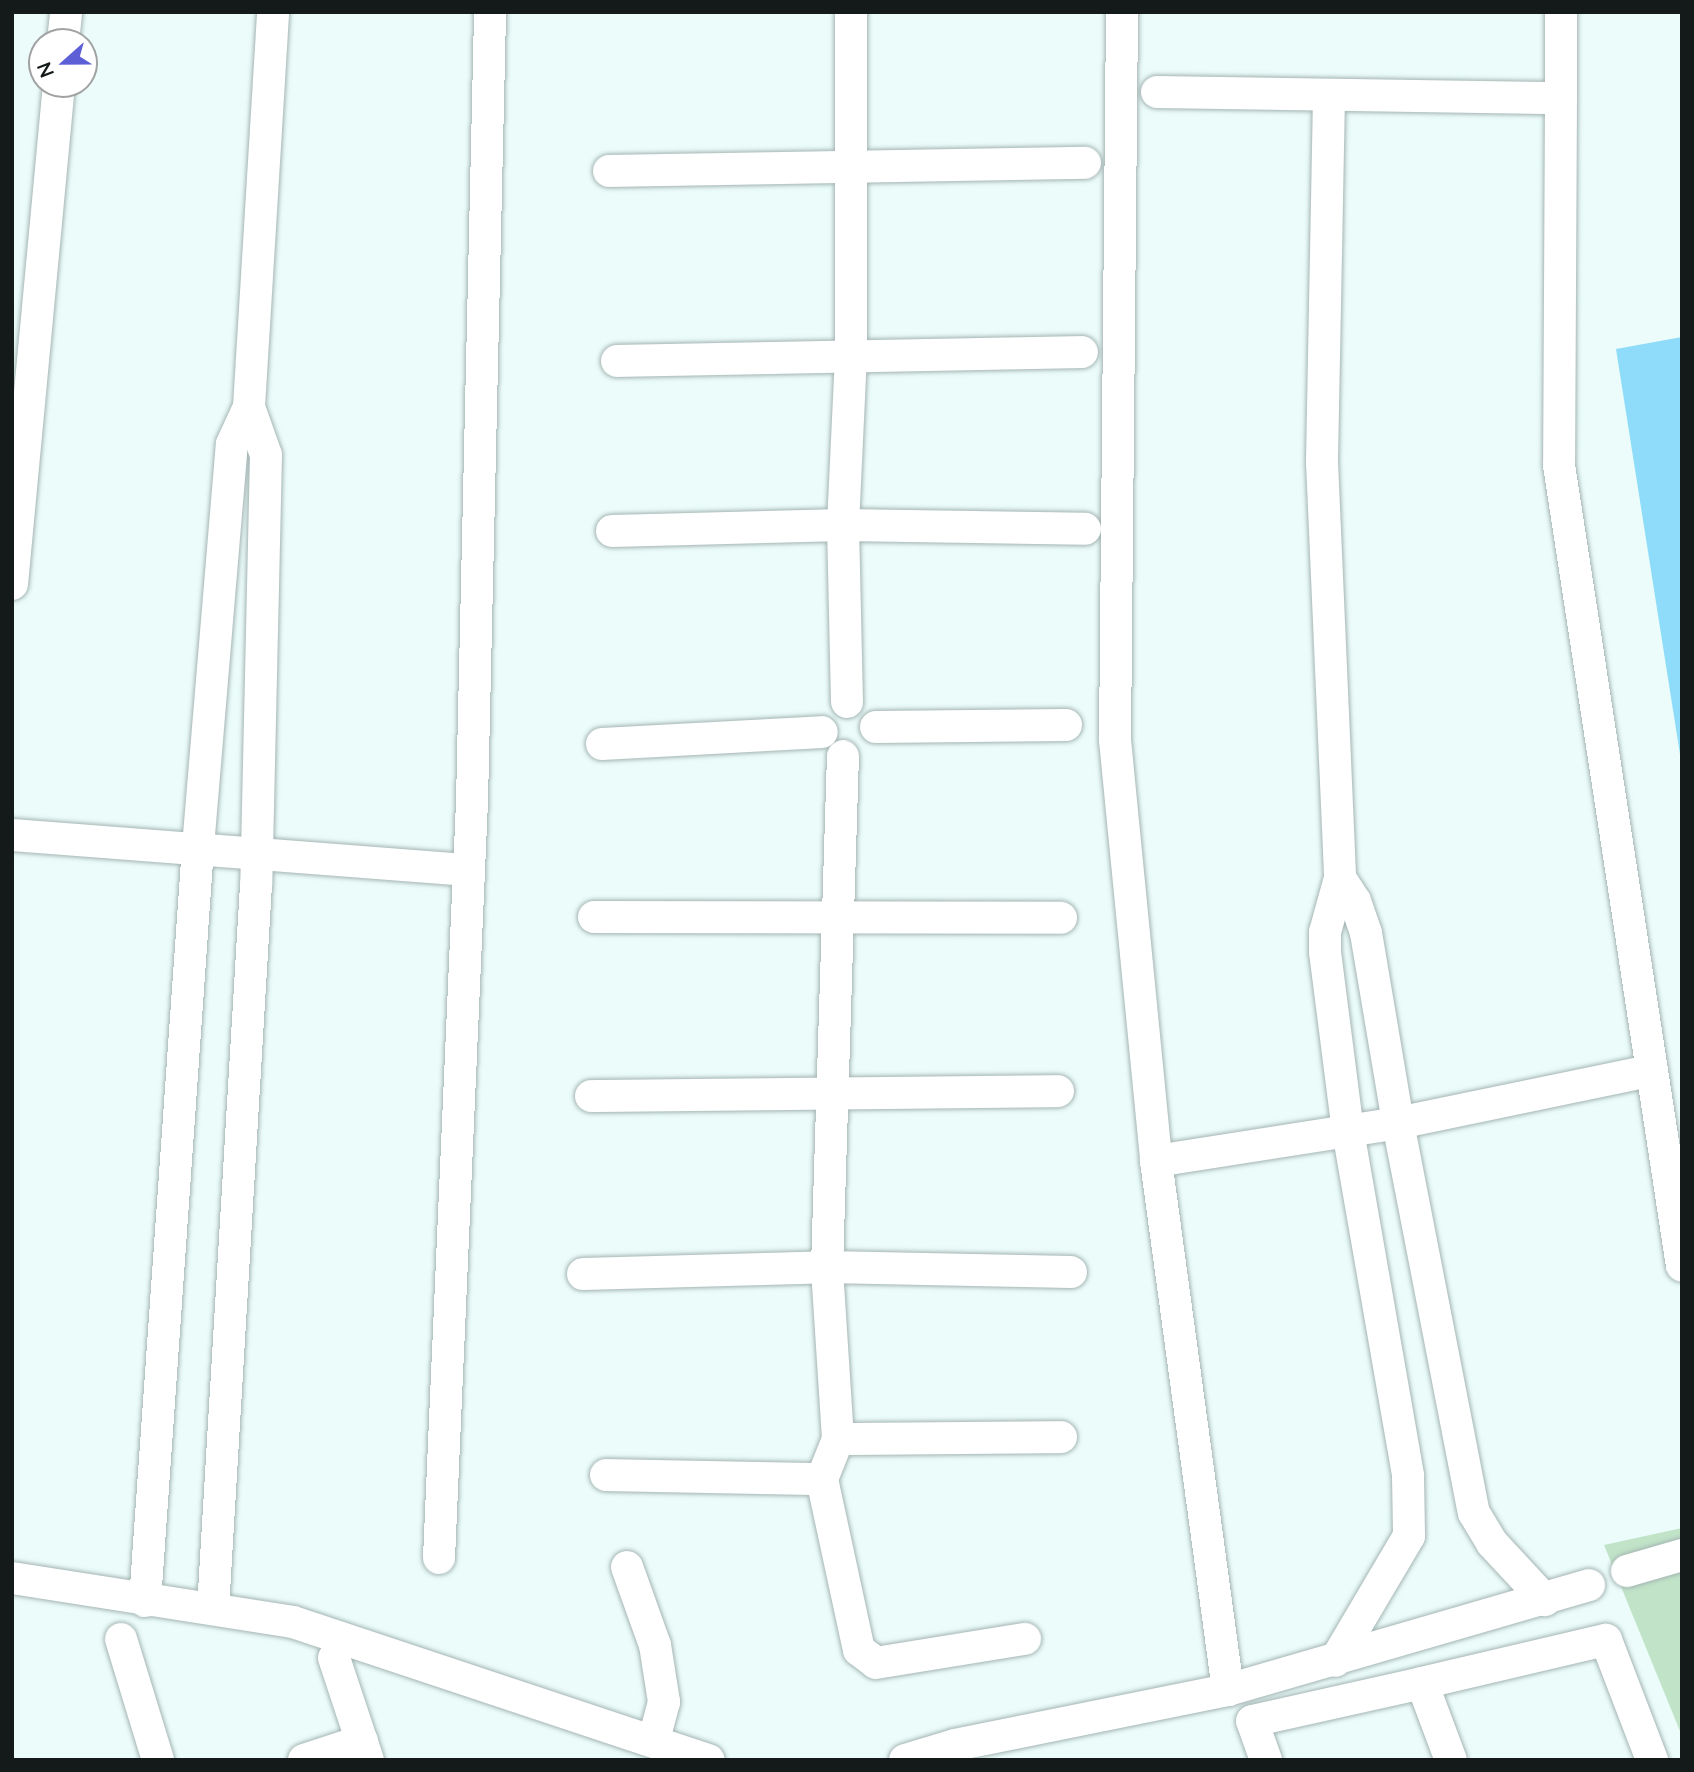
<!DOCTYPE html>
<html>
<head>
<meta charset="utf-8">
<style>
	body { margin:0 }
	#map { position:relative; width:1694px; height:1772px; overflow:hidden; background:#ebfcfa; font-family:Lato,sans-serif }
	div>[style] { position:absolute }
	.green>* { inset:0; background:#c1e4c8 }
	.water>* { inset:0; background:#8edcf9 }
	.roads { filter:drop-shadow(0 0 2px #a4b5b3) drop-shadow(0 0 2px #a4b5b3) }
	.street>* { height:32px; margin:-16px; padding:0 16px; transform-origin:16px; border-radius:16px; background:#fff }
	span { translate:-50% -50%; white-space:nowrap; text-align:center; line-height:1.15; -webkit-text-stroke:7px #fff; paint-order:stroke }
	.frame { position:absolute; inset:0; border:14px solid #141a19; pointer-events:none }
	.north { position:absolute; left:28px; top:28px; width:70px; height:70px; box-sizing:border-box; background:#fff; border:2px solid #a1a3a3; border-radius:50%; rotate:249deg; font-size:19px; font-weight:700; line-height:28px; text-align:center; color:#141a19 }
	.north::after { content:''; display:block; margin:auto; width:24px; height:32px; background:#5d5fd7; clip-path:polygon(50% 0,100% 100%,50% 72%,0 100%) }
</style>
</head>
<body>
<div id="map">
	<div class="green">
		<i style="clip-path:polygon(1682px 1528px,1682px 1736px,1604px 1545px)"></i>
	</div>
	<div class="water">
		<i style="clip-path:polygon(1682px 337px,1682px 767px,1616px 349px)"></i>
	</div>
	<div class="roads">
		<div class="street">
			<i style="left:1122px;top:12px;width:728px;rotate:90.55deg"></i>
			<i style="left:1115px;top:740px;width:423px;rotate:84.4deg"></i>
			<i style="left:1156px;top:1161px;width:534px;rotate:82.25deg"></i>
			<i style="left:63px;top:42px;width:30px;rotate:-84deg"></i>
			<i style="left:1157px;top:92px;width:404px;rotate:0.9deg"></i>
			<i style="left:1561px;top:98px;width:367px;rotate:90.3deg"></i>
			<i style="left:1559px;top:465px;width:810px;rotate:81.27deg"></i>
			<i style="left:1329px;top:96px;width:366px;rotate:91.1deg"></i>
			<i style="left:1322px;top:462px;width:416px;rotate:87.5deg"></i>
			<i style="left:1340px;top:878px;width:56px;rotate:105.5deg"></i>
			<i style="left:1325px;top:932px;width:20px;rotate:90deg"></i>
			<i style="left:1325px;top:952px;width:180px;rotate:82.7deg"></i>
			<i style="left:1348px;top:1131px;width:350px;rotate:80.1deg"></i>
			<i style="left:1408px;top:1476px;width:60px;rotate:89deg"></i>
			<i style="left:1409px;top:1536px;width:145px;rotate:120.6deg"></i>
			<i style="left:1561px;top:98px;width:86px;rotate:-90deg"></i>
			<i style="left:609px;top:171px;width:476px;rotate:-1deg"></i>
			<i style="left:617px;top:361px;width:465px;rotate:-1.1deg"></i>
			<i style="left:249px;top:407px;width:396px;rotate:-86.5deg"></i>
			<i style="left:612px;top:531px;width:231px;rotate:-1.5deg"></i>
			<i style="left:843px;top:525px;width:242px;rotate:0.9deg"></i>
			<i style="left:12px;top:584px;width:502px;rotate:-84.63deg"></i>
			<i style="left:847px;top:702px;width:177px;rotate:-91.3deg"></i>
			<i style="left:843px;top:525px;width:170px;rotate:-87.3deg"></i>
			<i style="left:851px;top:355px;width:343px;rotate:-90deg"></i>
			<i style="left:876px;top:727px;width:190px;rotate:-0.6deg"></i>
			<i style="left:602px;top:744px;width:220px;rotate:-3.1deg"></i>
			<i style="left:12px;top:835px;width:458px;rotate:4.4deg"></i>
			<i style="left:1340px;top:878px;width:27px;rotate:57deg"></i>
			<i style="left:1355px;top:901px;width:34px;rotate:71deg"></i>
			<i style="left:1366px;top:933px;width:193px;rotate:80.4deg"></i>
			<i style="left:1398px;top:1123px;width:397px;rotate:79deg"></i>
			<i style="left:1474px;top:1513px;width:35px;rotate:59deg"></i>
			<i style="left:1492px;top:1543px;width:78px;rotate:47.1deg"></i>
			<i style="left:594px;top:917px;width:467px;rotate:0.1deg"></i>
			<i style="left:591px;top:1096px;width:467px;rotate:-0.6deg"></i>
			<i style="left:1156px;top:1161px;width:245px;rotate:-8.9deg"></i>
			<i style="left:1398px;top:1123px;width:256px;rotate:-11.7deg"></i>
			<i style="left:583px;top:1274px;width:244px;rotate:-1.6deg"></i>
			<i style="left:827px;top:1267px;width:244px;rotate:1.2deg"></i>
			<i style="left:838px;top:1439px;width:223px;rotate:-0.5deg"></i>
			<i style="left:606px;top:1475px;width:216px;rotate:1.1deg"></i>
			<i style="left:822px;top:1479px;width:175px;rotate:77.8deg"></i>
			<i style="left:859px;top:1650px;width:21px;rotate:37deg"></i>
			<i style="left:876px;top:1663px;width:151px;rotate:-9.2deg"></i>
			<i style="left:822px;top:1479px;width:43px;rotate:-68.2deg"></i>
			<i style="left:838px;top:1439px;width:172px;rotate:-93.7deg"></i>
			<i style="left:827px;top:1267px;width:511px;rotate:-88.21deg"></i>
			<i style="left:439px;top:1558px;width:757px;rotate:-87.5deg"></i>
			<i style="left:472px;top:802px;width:790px;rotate:-88.69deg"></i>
			<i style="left:627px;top:1567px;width:83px;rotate:70.3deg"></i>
			<i style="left:655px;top:1645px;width:58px;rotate:81deg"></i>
			<i style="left:664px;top:1702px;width:38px;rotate:105deg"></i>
			<i style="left:1627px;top:1571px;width:57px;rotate:-16.2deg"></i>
			<i style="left:12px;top:1578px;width:284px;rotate:8.9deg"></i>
			<i style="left:293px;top:1622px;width:438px;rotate:18.4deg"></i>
			<i style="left:145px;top:1601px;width:756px;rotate:-85.98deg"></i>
			<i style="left:198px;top:847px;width:404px;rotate:-85.2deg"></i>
			<i style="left:232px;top:444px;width:41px;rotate:-65.3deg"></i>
			<i style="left:249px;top:407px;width:51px;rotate:70.5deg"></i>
			<i style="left:266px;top:455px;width:430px;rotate:91.3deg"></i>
			<i style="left:256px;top:885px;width:725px;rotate:93.4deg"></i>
			<i style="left:121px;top:1639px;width:127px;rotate:73deg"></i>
			<i style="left:334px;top:1658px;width:108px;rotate:71.6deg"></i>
			<i style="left:1422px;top:1683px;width:189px;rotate:-13.2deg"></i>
			<i style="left:1606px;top:1640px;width:129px;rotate:69deg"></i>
			<i style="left:304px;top:1760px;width:61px;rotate:-18.1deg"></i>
			<i style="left:905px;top:1760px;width:52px;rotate:-16.7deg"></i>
			<i style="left:955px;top:1745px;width:278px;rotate:-11.4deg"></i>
			<i style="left:1228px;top:1690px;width:376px;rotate:-16.2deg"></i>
			<i style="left:1266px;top:1760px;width:41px;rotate:-109.7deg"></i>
			<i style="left:1252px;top:1721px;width:174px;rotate:-12.6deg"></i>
			<i style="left:1422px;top:1683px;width:82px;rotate:69.4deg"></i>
		</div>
	</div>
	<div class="frame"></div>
	<div class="north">N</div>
</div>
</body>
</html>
